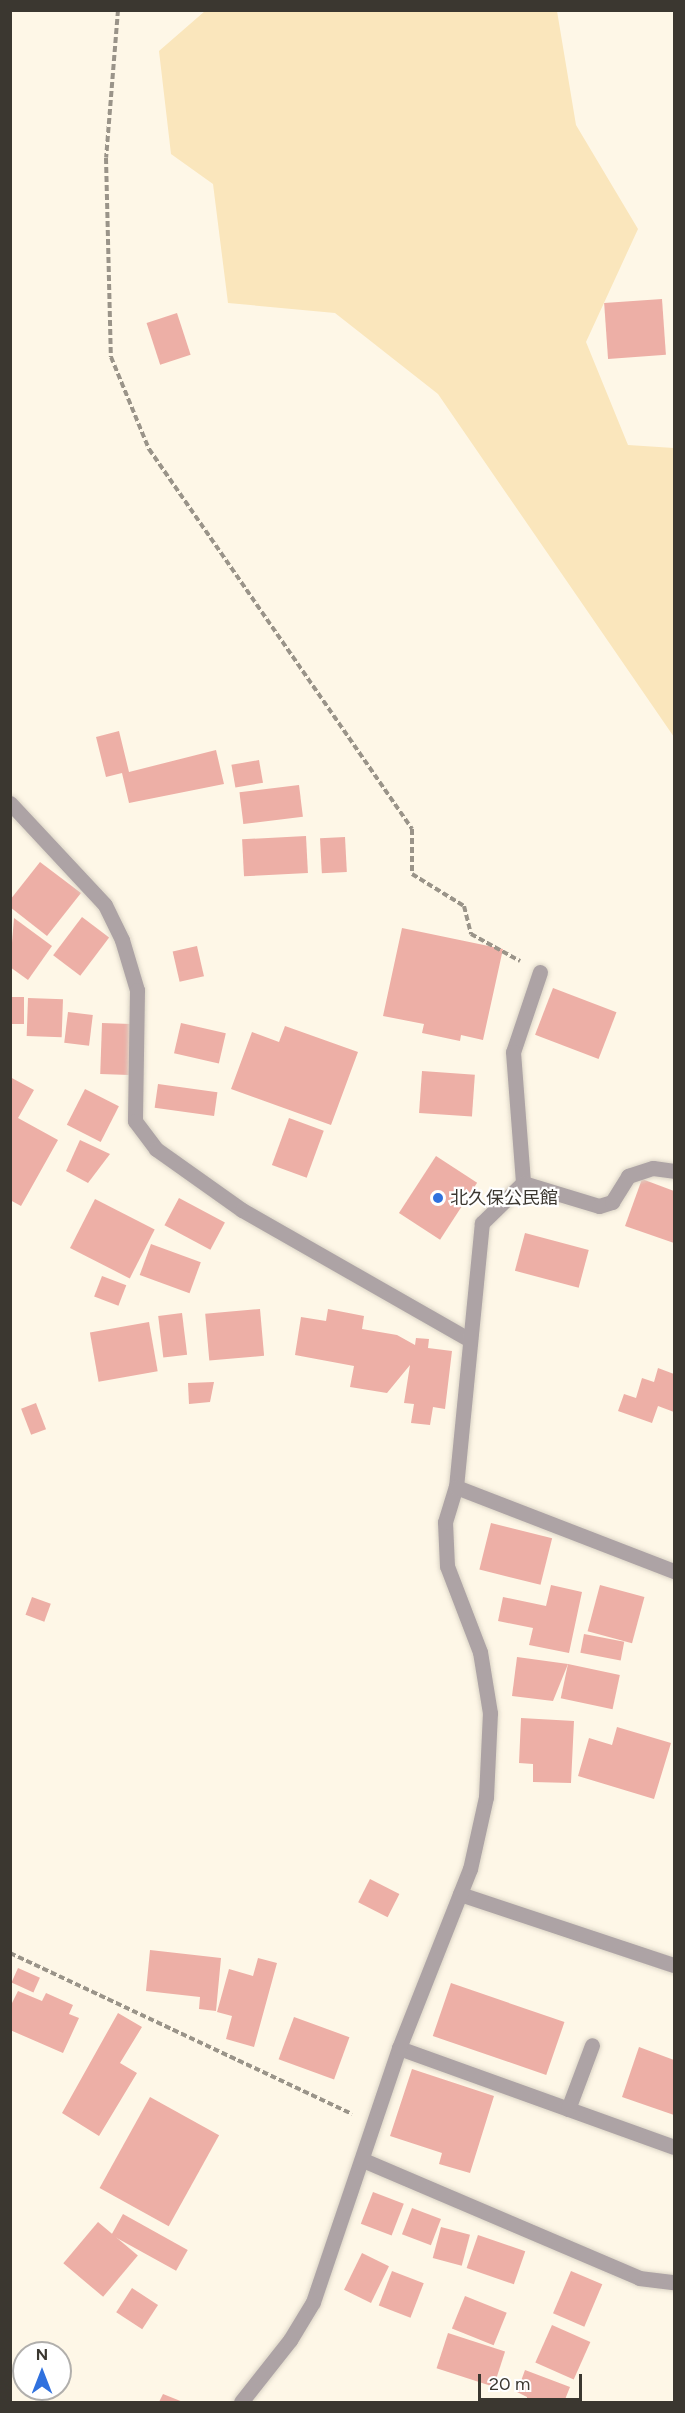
<!DOCTYPE html>
<html>
<head>
<meta charset="utf-8">
<style>
	body { margin:0 }
	#map { position:relative; width:685px; height:2413px; overflow:hidden; background:#fef7e7; font-family:Figtree,"Noto Sans JP",sans-serif }
	div>[style] { position:absolute }
	.green>* { inset:0; background:#fae6bc }
	.building>* { inset:0; background:#edafa6; transform-origin:0 0 }
	.path>* { height:4px; margin-top:-2px; transform-origin:0; background:repeating-linear-gradient(90deg,#9a9489 0 6px,transparent 0 9px) }
	.roads { filter:drop-shadow(0 0 2px #dbd4c6) drop-shadow(0 0 2px #dbd4c6) }
	.service>* { height:15px; margin:-7.5px; padding:0 7.5px; transform-origin:7.5px; border-radius:7.5px; background:#ada3a5 }
	.minor>* { height:15px; margin:-7.5px; padding:0 7.5px; transform-origin:7.5px; border-radius:7.5px; background:#ada3a5 }
	.dots>* { width:16px; height:16px; translate:-50% -50%; box-sizing:border-box; border:3px solid #fff; border-radius:50% }
	span { translate:-50% -50%; white-space:nowrap; text-align:center; line-height:1.15; -webkit-text-stroke:4.5px #fff; paint-order:stroke }
	.poi-label { font-size:18px; color:#3b3730 }
	.left { translate:0 -50%; text-align:left }
	.frame { position:absolute; inset:0; border:12px solid #3b3730; pointer-events:none }
	.north { position:absolute; left:12px; top:2341px; width:60px; height:60px; box-sizing:border-box; background:#fff; border:2px solid #b1afac; border-radius:50%; rotate:0deg; font-size:16px; font-weight:700; line-height:24px; text-align:center; color:#3b3730 }
	.north::after { content:''; display:block; margin:auto; width:21px; height:27px; background:#3071de; clip-path:polygon(50% 0,100% 100%,50% 72%,0 100%) }
	.scale { position:absolute; left:478px; top:2374px; width:104px; height:27px; box-sizing:border-box; border:3px solid #3b3730; border-top:0; padding-left:8px; font-size:18px; line-height:21px; white-space:nowrap; color:#3b3730; -webkit-text-stroke:4px #fff; paint-order:stroke }
</style>
</head>
<body>
<div id="map">
	<div class="green">
		<i style="clip-path:polygon(205px 11px,557px 11px,576px 125px,638px 229px,586px 342px,628px 445px,674px 448px,674px 737px,438px 394px,335px 313px,228px 303px,213px 184px,171px 154px,159px 51px)"></i>
	</div>
	<div class="building">
		<i style="left:662px;top:299px;width:56px;height:58px;rotate:86deg"></i>
		<i style="left:177px;top:313px;width:44px;height:32px;rotate:72deg"></i>
		<i style="clip-path:polygon(119px 731px,129px 772px,216px 750px,224px 784px,129px 803px,122px 773px,106px 777px,96px 737px)"></i>
		<i style="left:259px;top:760px;width:23px;height:28px;rotate:80deg"></i>
		<i style="left:299px;top:785px;width:32px;height:60px;rotate:83deg"></i>
		<i style="left:306px;top:836px;width:37px;height:64px;rotate:87deg"></i>
		<i style="left:345px;top:837px;width:35px;height:25px;rotate:87deg"></i>
		<i style="clip-path:polygon(40px 862px,81px 893px,47px 936px,10px 907px,10px 900px)"></i>
		<i style="left:82px;top:917px;width:34px;height:48px;rotate:37deg"></i>
		<i style="clip-path:polygon(14px 918px,52px 946px,28px 980px,10px 967px)"></i>
		<i style="clip-path:polygon(402px 928px,503px 949px,483px 1040px,461px 1035px,460px 1041px,422px 1033px,424px 1024px,383px 1016px)"></i>
		<i style="left:197px;top:946px;width:31px;height:25px;rotate:77deg"></i>
		<i style="left:553px;top:988px;width:68px;height:50px;rotate:21deg"></i>
		<i style="left:10px;top:997px;width:14px;height:27px"></i>
		<i style="left:28px;top:998px;width:35px;height:38px;rotate:2deg"></i>
		<i style="left:68px;top:1012px;width:25px;height:31px;rotate:7deg"></i>
		<i style="left:102px;top:1023px;width:29px;height:51px;rotate:2deg"></i>
		<i style="left:181px;top:1023px;width:46px;height:31px;rotate:13deg"></i>
		<i style="clip-path:polygon(285px 1026px,358px 1052px,331px 1125px,231px 1089px,252px 1032px,279px 1042px)"></i>
		<i style="left:422px;top:1071px;width:53px;height:42px;rotate:4deg"></i>
		<i style="clip-path:polygon(10px 1077px,34px 1090px,18px 1118px,58px 1140px,21px 1206px,10px 1200px)"></i>
		<i style="left:158px;top:1084px;width:60px;height:24px;rotate:8deg"></i>
		<i style="left:85px;top:1089px;width:38px;height:40px;rotate:27deg"></i>
		<i style="left:289px;top:1118px;width:37px;height:50px;rotate:20deg"></i>
		<i style="clip-path:polygon(80px 1140px,110px 1154px,88px 1183px,66px 1171px)"></i>
		<i style="left:436px;top:1156px;width:49px;height:68px;rotate:33deg"></i>
		<i style="clip-path:polygon(642px 1179px,674px 1191px,674px 1243px,625px 1226px)"></i>
		<i style="left:179px;top:1198px;width:52px;height:31px;rotate:28deg"></i>
		<i style="left:95px;top:1199px;width:67px;height:55px;rotate:27deg"></i>
		<i style="left:525px;top:1233px;width:66px;height:39px;rotate:15deg"></i>
		<i style="left:151px;top:1244px;width:53px;height:33px;rotate:20deg"></i>
		<i style="left:102px;top:1276px;width:26px;height:22px;rotate:21deg"></i>
		<i style="left:260px;top:1309px;width:47px;height:55px;rotate:85deg"></i>
		<i style="clip-path:polygon(328px 1309px,364px 1316px,362px 1329px,397px 1335px,415px 1345px,416px 1338px,429px 1339px,428px 1348px,452px 1351px,445px 1409px,433px 1407px,430px 1425px,411px 1423px,414px 1404px,404px 1403px,410px 1365px,387px 1393px,350px 1387px,354px 1366px,295px 1355px,301px 1317px,326px 1321px)"></i>
		<i style="left:182px;top:1313px;width:42px;height:24px;rotate:83deg"></i>
		<i style="left:149px;top:1322px;width:50px;height:60px;rotate:80deg"></i>
		<i style="clip-path:polygon(658px 1368px,674px 1374px,674px 1412px,658px 1406px,652px 1423px,618px 1411px,624px 1394px,636px 1398px,642px 1378px,654px 1382px)"></i>
		<i style="clip-path:polygon(214px 1382px,210px 1402px,189px 1404px,188px 1383px)"></i>
		<i style="left:36px;top:1403px;width:28px;height:16px;rotate:69deg"></i>
		<i style="left:491px;top:1523px;width:63px;height:48px;rotate:14deg"></i>
		<i style="clip-path:polygon(551px 1585px,582px 1592px,569px 1653px,529px 1645px,533px 1628px,498px 1621px,503px 1597px,546px 1606px)"></i>
		<i style="left:600px;top:1585px;width:46px;height:48px;rotate:15deg"></i>
		<i style="left:32px;top:1597px;width:20px;height:19px;rotate:20deg"></i>
		<i style="left:584px;top:1634px;width:41px;height:19px;rotate:11deg"></i>
		<i style="clip-path:polygon(517px 1657px,568px 1664px,553px 1701px,512px 1696px)"></i>
		<i style="left:568px;top:1664px;width:53px;height:35px;rotate:12deg"></i>
		<i style="clip-path:polygon(521px 1718px,574px 1721px,571px 1783px,533px 1782px,533px 1764px,519px 1763px)"></i>
		<i style="clip-path:polygon(617px 1727px,671px 1743px,654px 1799px,578px 1776px,589px 1738px,612px 1745px)"></i>
		<i style="left:370px;top:1879px;width:33px;height:26px;rotate:27deg"></i>
		<i style="clip-path:polygon(150px 1950px,221px 1958px,216px 2011px,199px 2009px,200px 1997px,146px 1991px)"></i>
		<i style="clip-path:polygon(258px 1958px,277px 1963px,254px 2047px,226px 2039px,232px 2016px,217px 2012px,229px 1969px,253px 1976px)"></i>
		<i style="left:18px;top:1968px;width:24px;height:16px;rotate:24deg"></i>
		<i style="left:451px;top:1983px;width:120px;height:56px;rotate:19deg"></i>
		<i style="clip-path:polygon(18px 1991px,42px 2001px,46px 1993px,73px 2005px,69px 2014px,79px 2018px,63px 2053px,10px 2030px,10px 2007px)"></i>
		<i style="clip-path:polygon(118px 2013px,142px 2027px,120px 2063px,137px 2073px,99px 2136px,62px 2113px)"></i>
		<i style="left:294px;top:2017px;width:59px;height:45px;rotate:20deg"></i>
		<i style="clip-path:polygon(639px 2047px,674px 2060px,674px 2115px,622px 2097px)"></i>
		<i style="clip-path:polygon(412px 2069px,494px 2096px,470px 2173px,439px 2164px,442px 2153px,390px 2136px)"></i>
		<i style="left:150px;top:2097px;width:79px;height:104px;rotate:29deg"></i>
		<i style="left:373px;top:2192px;width:33px;height:34px;rotate:21deg"></i>
		<i style="left:412px;top:2208px;width:31px;height:28px;rotate:21deg"></i>
		<i style="left:123px;top:2214px;width:74px;height:24px;rotate:29deg"></i>
		<i style="left:98px;top:2222px;width:52px;height:54px;rotate:40deg"></i>
		<i style="left:441px;top:2227px;width:30px;height:32px;rotate:15deg"></i>
		<i style="left:478px;top:2235px;width:50px;height:35px;rotate:19deg"></i>
		<i style="left:362px;top:2253px;width:30px;height:41px;rotate:26deg"></i>
		<i style="left:392px;top:2271px;width:34px;height:37px;rotate:21deg"></i>
		<i style="left:571px;top:2271px;width:34px;height:46px;rotate:23deg"></i>
		<i style="left:132px;top:2288px;width:31px;height:29px;rotate:33deg"></i>
		<i style="left:465px;top:2296px;width:45px;height:35px;rotate:22deg"></i>
		<i style="left:552px;top:2325px;width:42px;height:41px;rotate:24deg"></i>
		<i style="left:448px;top:2333px;width:60px;height:37px;rotate:18deg"></i>
		<i style="clip-path:polygon(525px 2370px,570px 2387px,564px 2402px,527px 2402px,527px 2397px,517px 2392px)"></i>
		<i style="clip-path:polygon(163px 2394px,183px 2402px,159px 2402px)"></i>
	</div>
	<div class="path">
		<i style="left:118px;top:10px;width:148px;rotate:94.6deg"></i>
		<i style="left:106px;top:158px;width:199px;rotate:88.6deg"></i>
		<i style="left:111px;top:357px;width:100px;rotate:67.6deg"></i>
		<i style="left:149px;top:449px;width:462px;rotate:55.3deg"></i>
		<i style="left:412px;top:829px;width:45px;rotate:90deg"></i>
		<i style="left:412px;top:874px;width:61px;rotate:31.6deg"></i>
		<i style="left:464px;top:906px;width:29px;rotate:76deg"></i>
		<i style="left:471px;top:934px;width:56px;rotate:28.9deg"></i>
		<i style="left:10px;top:1953px;width:378px;rotate:25.2deg"></i>
	</div>
	<div class="roads">
		<div class="service">
			<i style="left:540px;top:972px;width:84px;rotate:108.6deg"></i>
			<i style="left:513px;top:1052px;width:131px;rotate:85.6deg"></i>
			<i style="left:523px;top:1183px;width:79px;rotate:16.8deg"></i>
			<i style="left:599px;top:1206px;width:14px;rotate:-17deg"></i>
			<i style="left:612px;top:1202px;width:31px;rotate:-58deg"></i>
			<i style="left:628px;top:1176px;width:26px;rotate:-18deg"></i>
			<i style="left:653px;top:1168px;width:21px;rotate:8deg"></i>
			<i style="left:363px;top:2160px;width:300px;rotate:23.1deg"></i>
			<i style="left:639px;top:2278px;width:35px;rotate:7deg"></i>
		</div>
		<div class="minor">
			<i style="left:10px;top:803px;width:139px;rotate:47deg"></i>
			<i style="left:105px;top:905px;width:39px;rotate:64deg"></i>
			<i style="left:122px;top:940px;width:52px;rotate:73.3deg"></i>
			<i style="left:137px;top:990px;width:131px;rotate:90.9deg"></i>
			<i style="left:135px;top:1121px;width:35px;rotate:53deg"></i>
			<i style="left:156px;top:1149px;width:105px;rotate:35.3deg"></i>
			<i style="left:242px;top:1210px;width:262px;rotate:29.7deg"></i>
			<i style="left:456px;top:1487px;width:265px;rotate:-84.4deg"></i>
			<i style="left:482px;top:1223px;width:57px;rotate:-44.3deg"></i>
			<i style="left:460px;top:1894px;width:225px;rotate:18.4deg"></i>
			<i style="left:399px;top:2048px;width:292px;rotate:19.8deg"></i>
			<i style="left:568px;top:2109px;width:68px;rotate:-69.4deg"></i>
			<i style="left:241px;top:2402px;width:79px;rotate:-51.7deg"></i>
			<i style="left:290px;top:2340px;width:44px;rotate:-58.8deg"></i>
			<i style="left:313px;top:2302px;width:268px;rotate:-71.3deg"></i>
			<i style="left:399px;top:2048px;width:193px;rotate:-68.4deg"></i>
			<i style="left:470px;top:1869px;width:74px;rotate:-77.5deg"></i>
			<i style="left:486px;top:1797px;width:84px;rotate:-87.3deg"></i>
			<i style="left:490px;top:1713px;width:62px;rotate:-99.3deg"></i>
			<i style="left:480px;top:1652px;width:92px;rotate:-111deg"></i>
			<i style="left:447px;top:1566px;width:44px;rotate:-92.6deg"></i>
			<i style="left:445px;top:1522px;width:37px;rotate:-73deg"></i>
			<i style="left:456px;top:1487px;width:234px;rotate:21.1deg"></i>
		</div>
	</div>
	<div class="dots">
		<i style="left:438px;top:1198px;background:#3071de"></i>
	</div>
	<div class="poi-label">
		<span class="left" style="left:450px;top:1198px">北久保公民館</span>
	</div>
	<div class="frame"></div>
	<div class="north">N</div>
	<div class="scale">20 m</div>
</div>
</body>
</html>
